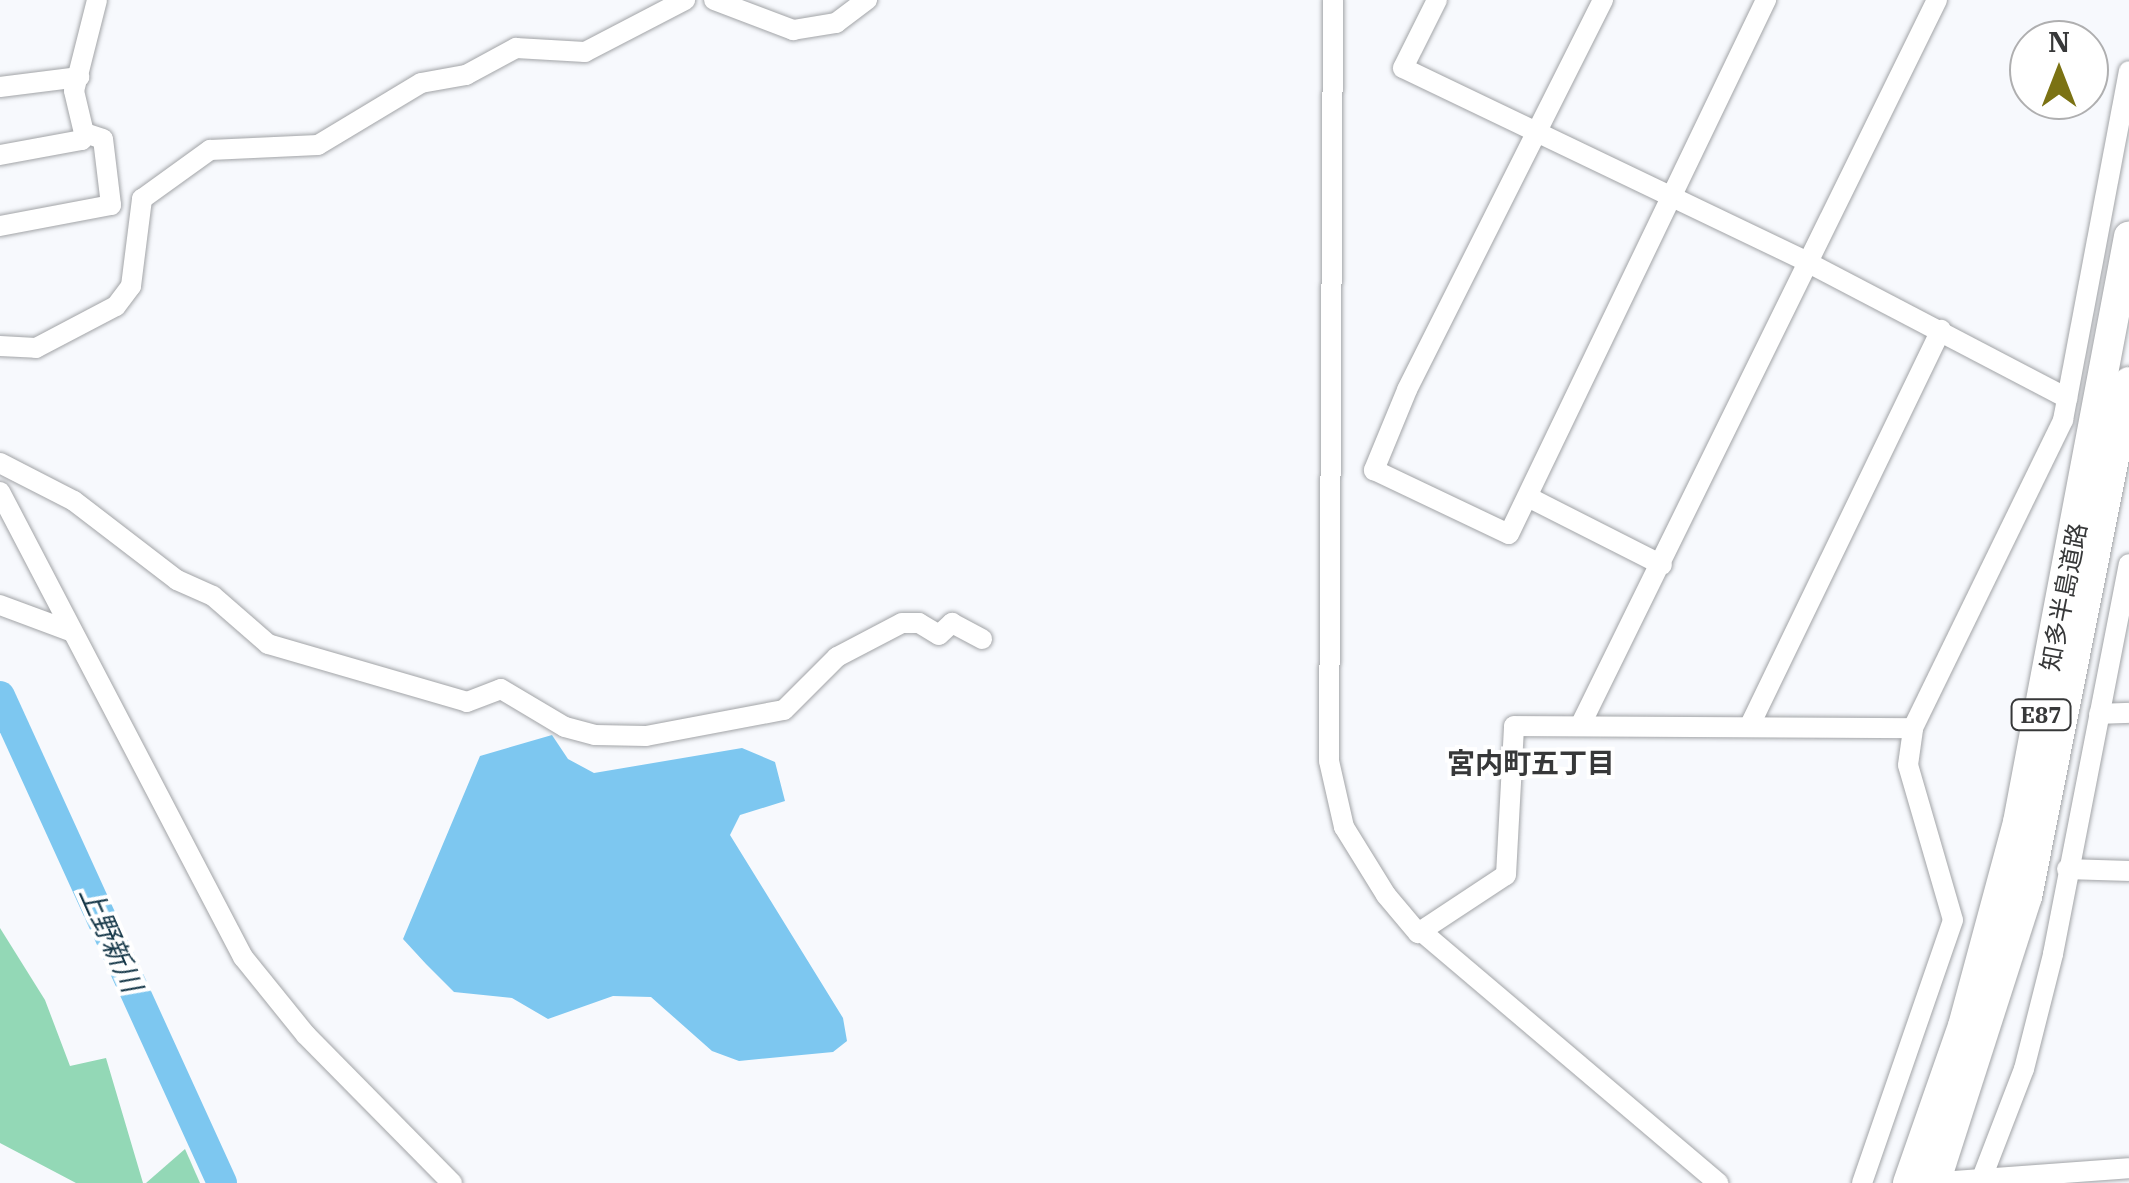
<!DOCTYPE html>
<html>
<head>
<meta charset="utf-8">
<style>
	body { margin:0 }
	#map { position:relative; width:2129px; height:1183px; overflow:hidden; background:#f7f9fd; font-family:"IBM Plex Serif","Noto Sans JP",serif }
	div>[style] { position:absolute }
	.green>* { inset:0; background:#93d8b6 }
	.water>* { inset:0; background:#7dc7f0 }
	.river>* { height:30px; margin:-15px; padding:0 15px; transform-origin:15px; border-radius:15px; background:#7dc7f0 }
	.roads { filter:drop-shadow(0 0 2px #a2a4a7) drop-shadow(0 0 2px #a2a4a7) }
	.minor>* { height:20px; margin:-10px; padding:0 10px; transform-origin:10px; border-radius:10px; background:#fff }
	.highway>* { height:30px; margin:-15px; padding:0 15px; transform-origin:15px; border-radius:15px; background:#fff }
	span { translate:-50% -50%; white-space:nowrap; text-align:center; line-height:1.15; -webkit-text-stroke:8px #fff; paint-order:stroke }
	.shield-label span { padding:2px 8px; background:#fff; border:2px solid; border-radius:8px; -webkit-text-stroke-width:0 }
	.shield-label { font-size:22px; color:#373839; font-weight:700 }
	.street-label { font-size:25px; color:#373839 }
	.neighbourhood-label { font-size:28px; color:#373839; font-weight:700 }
	.water-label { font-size:28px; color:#163849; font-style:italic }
	.north { position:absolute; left:2009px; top:20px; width:100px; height:100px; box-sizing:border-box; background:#fff; border:2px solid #afafb0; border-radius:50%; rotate:0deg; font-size:28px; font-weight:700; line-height:40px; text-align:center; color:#373839 }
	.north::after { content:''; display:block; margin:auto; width:35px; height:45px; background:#7b7213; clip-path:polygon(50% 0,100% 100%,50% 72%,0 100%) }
</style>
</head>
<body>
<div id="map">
	<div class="green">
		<i style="clip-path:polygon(0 928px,45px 1000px,70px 1066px,106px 1058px,143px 1183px,76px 1183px,0 1143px)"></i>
		<i style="clip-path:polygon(185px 1149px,200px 1183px,146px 1183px)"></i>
	</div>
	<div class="water">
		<i style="clip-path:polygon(552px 735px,568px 759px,594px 773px,742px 748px,775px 762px,785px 801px,740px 815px,730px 835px,843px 1018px,847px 1041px,833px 1052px,739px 1061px,712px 1051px,651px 997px,613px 996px,548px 1019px,512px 998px,454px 992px,426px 964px,403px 939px,480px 756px)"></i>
	</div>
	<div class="river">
		<i style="left:0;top:696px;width:535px;rotate:65.49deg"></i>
	</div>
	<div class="roads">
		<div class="minor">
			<i style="left:714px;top:0;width:85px;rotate:20.8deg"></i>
			<i style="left:793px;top:30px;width:44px;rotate:-9.2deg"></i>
			<i style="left:836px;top:23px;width:39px;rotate:-37deg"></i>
			<i style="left:1333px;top:0;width:761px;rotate:90.3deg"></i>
			<i style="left:1329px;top:761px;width:68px;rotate:77.2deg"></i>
			<i style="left:1344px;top:827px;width:80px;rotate:58.3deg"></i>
			<i style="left:1386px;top:895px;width:50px;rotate:49.9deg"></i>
			<i style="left:1418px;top:933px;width:105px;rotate:-33.4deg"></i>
			<i style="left:1506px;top:875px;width:149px;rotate:-86.9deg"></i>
			<i style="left:1514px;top:726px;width:399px;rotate:0.3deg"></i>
			<i style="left:1437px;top:0;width:76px;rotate:116.6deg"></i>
			<i style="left:1403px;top:68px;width:446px;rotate:25.6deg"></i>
			<i style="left:1805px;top:261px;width:296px;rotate:27.6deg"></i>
			<i style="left:1603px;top:0;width:436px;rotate:116.7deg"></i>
			<i style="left:1407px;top:390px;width:87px;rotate:112.4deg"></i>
			<i style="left:1374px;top:470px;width:149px;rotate:25.4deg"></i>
			<i style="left:1509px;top:534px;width:593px;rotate:-64.3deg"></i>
			<i style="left:0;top:87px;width:80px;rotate:-7.2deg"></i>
			<i style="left:0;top:155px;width:83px;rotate:-10.4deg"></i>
			<i style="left:82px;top:140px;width:7px;rotate:-74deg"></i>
			<i style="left:0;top:226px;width:113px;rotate:-10.7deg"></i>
			<i style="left:111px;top:205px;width:66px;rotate:-96.9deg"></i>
			<i style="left:103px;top:139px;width:20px;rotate:-162deg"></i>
			<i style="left:84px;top:133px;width:43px;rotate:-103.4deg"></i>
			<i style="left:74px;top:91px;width:94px;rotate:-75.8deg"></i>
			<i style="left:0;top:346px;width:36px;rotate:3deg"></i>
			<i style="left:36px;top:348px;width:90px;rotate:-27.7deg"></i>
			<i style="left:116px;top:306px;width:25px;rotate:-53deg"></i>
			<i style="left:131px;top:286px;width:88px;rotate:-82.8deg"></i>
			<i style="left:142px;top:199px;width:84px;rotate:-35.8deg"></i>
			<i style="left:210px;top:150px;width:108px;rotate:-2.7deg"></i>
			<i style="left:318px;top:145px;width:120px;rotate:-31deg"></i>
			<i style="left:421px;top:83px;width:46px;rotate:-10.1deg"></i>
			<i style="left:466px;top:75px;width:57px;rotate:-28.4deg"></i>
			<i style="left:516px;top:48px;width:69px;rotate:3.3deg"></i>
			<i style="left:585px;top:52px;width:113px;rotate:-27.5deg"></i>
			<i style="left:0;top:463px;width:83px;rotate:27.2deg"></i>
			<i style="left:74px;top:501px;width:130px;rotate:37.5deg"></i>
			<i style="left:177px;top:580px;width:39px;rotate:24deg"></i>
			<i style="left:213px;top:596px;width:73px;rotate:41.1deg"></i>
			<i style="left:268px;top:644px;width:207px;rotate:16.2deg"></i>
			<i style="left:467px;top:702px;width:36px;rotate:-21deg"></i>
			<i style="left:501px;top:689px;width:74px;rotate:30.7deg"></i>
			<i style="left:565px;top:727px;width:31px;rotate:15deg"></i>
			<i style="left:595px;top:735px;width:51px;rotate:1.1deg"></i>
			<i style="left:646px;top:736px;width:140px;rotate:-10.7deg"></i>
			<i style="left:784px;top:710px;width:75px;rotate:-45deg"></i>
			<i style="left:837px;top:657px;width:73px;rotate:-27.6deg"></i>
			<i style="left:902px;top:623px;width:17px"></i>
			<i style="left:919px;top:623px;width:23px;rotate:31deg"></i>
			<i style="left:939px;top:635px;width:18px;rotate:-43deg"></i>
			<i style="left:952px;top:623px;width:34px;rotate:28deg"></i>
			<i style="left:0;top:492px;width:525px;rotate:62.41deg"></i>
			<i style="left:243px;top:957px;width:100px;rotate:51.1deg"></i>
			<i style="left:306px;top:1035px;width:208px;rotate:45.4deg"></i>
			<i style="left:1528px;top:497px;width:150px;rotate:26.9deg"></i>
			<i style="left:0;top:605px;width:75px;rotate:20.4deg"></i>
			<i style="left:2099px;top:714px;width:30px;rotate:-2deg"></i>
			<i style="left:1750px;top:725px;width:439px;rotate:-64.2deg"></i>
			<i style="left:1580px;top:726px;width:809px;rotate:-63.82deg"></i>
			<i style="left:2067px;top:869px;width:62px;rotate:1.8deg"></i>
			<i style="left:1421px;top:931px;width:390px;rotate:40.3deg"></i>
			<i style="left:1954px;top:1181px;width:175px;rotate:-4.2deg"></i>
			<i style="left:1862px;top:1183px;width:278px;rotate:-70.9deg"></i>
			<i style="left:1953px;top:920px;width:161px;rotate:-106.2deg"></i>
			<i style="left:1908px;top:765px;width:37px;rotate:-82deg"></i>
			<i style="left:1913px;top:728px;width:343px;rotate:-64deg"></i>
			<i style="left:2063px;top:420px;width:355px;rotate:-79.3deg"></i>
			<i style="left:1980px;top:1183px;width:122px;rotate:-68.9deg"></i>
			<i style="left:2024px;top:1069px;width:119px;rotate:-75.8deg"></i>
			<i style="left:2053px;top:954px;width:397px;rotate:-79deg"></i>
		</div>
		<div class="highway">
			<i style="left:1908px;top:1183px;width:166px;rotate:-70.7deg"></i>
			<i style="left:1963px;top:1026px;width:211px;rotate:-74.9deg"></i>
			<i style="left:2018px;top:822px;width:596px;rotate:-79.27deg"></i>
			<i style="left:1935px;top:1183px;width:300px;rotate:-72.2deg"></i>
			<i style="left:2027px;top:897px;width:525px;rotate:-78.8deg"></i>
		</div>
	</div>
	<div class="shield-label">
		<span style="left:2041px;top:715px">E87</span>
	</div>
	<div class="street-label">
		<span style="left:2064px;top:597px;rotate:-79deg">知多半島道路</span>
	</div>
	<div class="neighbourhood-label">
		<span style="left:1531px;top:763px">宮内町五丁目</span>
	</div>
	<div class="water-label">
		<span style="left:111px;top:939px;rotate:66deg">上野新川</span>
	</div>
	<div class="north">N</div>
</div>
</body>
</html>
